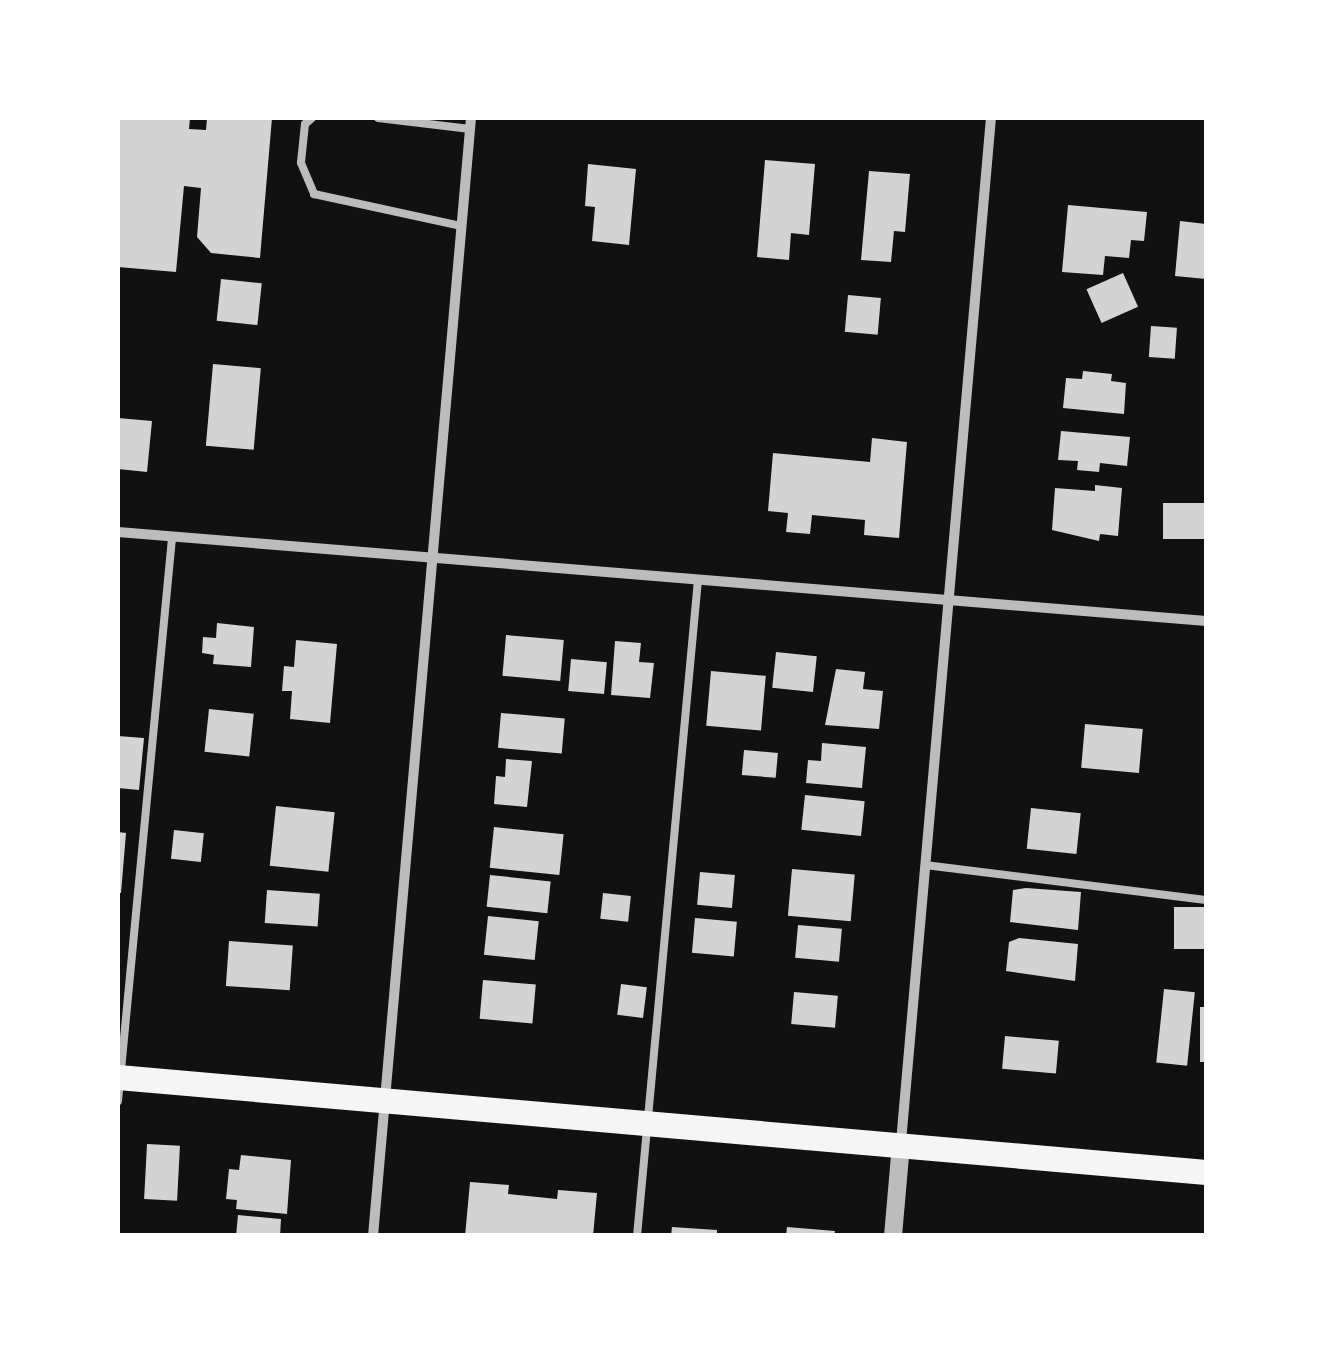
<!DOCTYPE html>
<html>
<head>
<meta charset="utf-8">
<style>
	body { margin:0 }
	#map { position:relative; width:1324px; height:1353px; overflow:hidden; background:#111; font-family:Cabin,sans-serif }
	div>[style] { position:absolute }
	.building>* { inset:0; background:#d3d3d3; transform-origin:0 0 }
	.service>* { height:8px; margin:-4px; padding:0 4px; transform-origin:4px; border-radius:4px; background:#bcbcbc }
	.minor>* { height:10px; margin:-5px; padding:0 5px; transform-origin:5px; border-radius:5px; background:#bcbcbc }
	.tertiary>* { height:18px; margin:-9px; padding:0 9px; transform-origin:9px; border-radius:9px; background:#bcbcbc }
	.primary>* { height:25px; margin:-12.5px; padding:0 12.5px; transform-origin:12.5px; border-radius:12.5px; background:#f5f5f5 }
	span { translate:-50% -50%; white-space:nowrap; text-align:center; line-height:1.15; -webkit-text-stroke:8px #fff; paint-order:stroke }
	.frame { position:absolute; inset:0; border:120px solid #fff; pointer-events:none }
</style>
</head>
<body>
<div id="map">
	<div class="building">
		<i style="clip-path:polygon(118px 118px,190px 118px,189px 129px,206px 130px,207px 118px,272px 118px,260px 258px,211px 253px,197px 237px,201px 188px,184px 186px,176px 272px,118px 267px)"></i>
		<i style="clip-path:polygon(765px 160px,815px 164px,809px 235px,791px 233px,789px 260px,757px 257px)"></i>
		<i style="clip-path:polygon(588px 164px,636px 169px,629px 245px,592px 241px,595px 207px,585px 206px)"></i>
		<i style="clip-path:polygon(869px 171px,910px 174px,905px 232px,894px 231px,891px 262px,861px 260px)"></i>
		<i style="clip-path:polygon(1068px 205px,1147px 212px,1144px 241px,1131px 240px,1129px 258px,1105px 256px,1103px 275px,1062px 272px)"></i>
		<i style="clip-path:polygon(1180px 221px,1206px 224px,1206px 279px,1175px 276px)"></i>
		<i style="left:1123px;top:273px;width:37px;height:40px;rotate:66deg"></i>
		<i style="left:221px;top:279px;width:41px;height:42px;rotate:6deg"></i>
		<i style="left:848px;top:295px;width:33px;height:37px;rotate:5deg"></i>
		<i style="left:1151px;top:326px;width:26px;height:31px;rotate:4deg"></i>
		<i style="left:213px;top:364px;width:48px;height:82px;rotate:5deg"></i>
		<i style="clip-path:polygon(1083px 371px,1112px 374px,1111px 381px,1126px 383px,1124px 414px,1063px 408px,1066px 378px,1082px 379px)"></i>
		<i style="clip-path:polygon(118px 418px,152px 421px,147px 472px,118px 469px)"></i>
		<i style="clip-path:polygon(1061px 431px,1130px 437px,1127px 466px,1100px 463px,1099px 472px,1077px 470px,1078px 461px,1058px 460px)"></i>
		<i style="clip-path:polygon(872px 438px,907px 442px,899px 538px,864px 535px,865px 520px,812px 515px,810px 534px,786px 532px,788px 513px,768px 511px,773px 453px,870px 462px)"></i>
		<i style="clip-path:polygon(1095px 485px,1122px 488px,1118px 536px,1100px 534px,1099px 541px,1052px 530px,1055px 488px,1095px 491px)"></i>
		<i style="left:1163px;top:503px;width:43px;height:36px"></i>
		<i style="clip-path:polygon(217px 623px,254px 627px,251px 667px,213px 664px,214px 655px,202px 653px,203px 637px,216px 638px)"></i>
		<i style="left:506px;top:635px;width:58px;height:41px;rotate:5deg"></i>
		<i style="clip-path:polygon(296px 640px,337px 644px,330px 723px,290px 719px,292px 691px,282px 691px,284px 666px,294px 667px)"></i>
		<i style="clip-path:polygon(615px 641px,641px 643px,639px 662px,654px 663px,650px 698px,611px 695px)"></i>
		<i style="left:776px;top:652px;width:41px;height:36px;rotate:6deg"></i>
		<i style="left:571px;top:659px;width:36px;height:32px;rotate:5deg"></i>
		<i style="clip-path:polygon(836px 669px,865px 672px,863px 689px,883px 691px,879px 729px,825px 725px)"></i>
		<i style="left:711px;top:671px;width:55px;height:55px;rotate:5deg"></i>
		<i style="left:209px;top:709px;width:45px;height:43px;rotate:6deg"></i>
		<i style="left:501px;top:713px;width:64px;height:35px;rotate:5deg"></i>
		<i style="left:1085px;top:724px;width:58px;height:44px;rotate:5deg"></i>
		<i style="clip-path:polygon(118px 736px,144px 738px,139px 790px,118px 788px)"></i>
		<i style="clip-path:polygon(822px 743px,866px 747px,862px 788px,806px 783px,808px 760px,821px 761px)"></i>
		<i style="left:744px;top:750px;width:34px;height:25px;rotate:5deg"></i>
		<i style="clip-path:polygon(506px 759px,532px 761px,527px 807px,494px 804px,496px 776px,505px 777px)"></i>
		<i style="left:805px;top:795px;width:60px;height:35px;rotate:6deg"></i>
		<i style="left:276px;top:806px;width:59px;height:60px;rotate:6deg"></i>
		<i style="left:1031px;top:808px;width:50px;height:41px;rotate:6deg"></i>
		<i style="left:494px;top:827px;width:70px;height:41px;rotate:6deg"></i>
		<i style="left:174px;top:830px;width:30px;height:29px;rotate:6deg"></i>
		<i style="clip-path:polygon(118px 832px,126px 833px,121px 893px,118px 893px)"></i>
		<i style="left:792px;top:869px;width:63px;height:47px;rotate:5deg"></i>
		<i style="left:700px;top:872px;width:35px;height:33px;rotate:5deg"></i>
		<i style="left:490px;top:875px;width:61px;height:32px;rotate:6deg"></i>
		<i style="clip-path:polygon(1026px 888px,1081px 892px,1078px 930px,1010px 922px,1013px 890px)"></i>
		<i style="left:267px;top:890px;width:53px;height:33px;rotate:4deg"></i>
		<i style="left:603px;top:893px;width:28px;height:26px;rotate:6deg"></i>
		<i style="left:1174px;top:907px;width:31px;height:42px"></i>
		<i style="left:488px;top:916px;width:51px;height:39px;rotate:6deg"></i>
		<i style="left:695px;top:918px;width:42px;height:35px;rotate:5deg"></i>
		<i style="left:798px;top:925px;width:44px;height:33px;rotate:5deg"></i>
		<i style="clip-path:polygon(1019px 938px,1078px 944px,1075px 981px,1006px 971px,1009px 942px)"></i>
		<i style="left:229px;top:941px;width:64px;height:45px;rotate:4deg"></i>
		<i style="left:483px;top:980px;width:53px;height:39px;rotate:5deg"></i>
		<i style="left:621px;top:984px;width:26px;height:31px;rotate:7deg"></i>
		<i style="left:1164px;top:989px;width:31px;height:74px;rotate:6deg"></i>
		<i style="left:794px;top:992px;width:44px;height:32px;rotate:5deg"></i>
		<i style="left:1200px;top:1007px;width:6px;height:55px"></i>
		<i style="left:1005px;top:1036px;width:54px;height:33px;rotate:5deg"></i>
		<i style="left:147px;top:1144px;width:33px;height:55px;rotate:3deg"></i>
		<i style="clip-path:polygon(241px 1155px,291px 1160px,287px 1214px,236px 1209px,237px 1200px,226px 1199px,229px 1169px,239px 1170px)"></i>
		<i style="clip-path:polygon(470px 1182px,509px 1185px,508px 1194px,557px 1199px,558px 1190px,597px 1193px,593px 1236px,465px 1236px)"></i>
		<i style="clip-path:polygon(238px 1215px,281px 1219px,280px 1236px,236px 1236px)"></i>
		<i style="clip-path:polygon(672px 1227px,717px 1230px,717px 1236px,671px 1236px)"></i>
		<i style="clip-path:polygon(787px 1227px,835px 1231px,834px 1236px,786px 1236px)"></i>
	</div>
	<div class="service">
		<i style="left:312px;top:118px;width:9px;rotate:139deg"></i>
		<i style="left:305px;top:124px;width:39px;rotate:96deg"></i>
		<i style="left:301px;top:163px;width:34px;rotate:67deg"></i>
		<i style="left:314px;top:194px;width:150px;rotate:12.3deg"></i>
		<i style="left:378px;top:118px;width:93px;rotate:6.8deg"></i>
		<i style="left:925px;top:865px;width:283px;rotate:7.1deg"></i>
		<i style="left:118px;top:1101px;width:566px;rotate:-84.52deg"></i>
		<i style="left:637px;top:1236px;width:659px;rotate:-84.69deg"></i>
	</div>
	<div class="minor">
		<i style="left:118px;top:532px;width:1092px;rotate:4.68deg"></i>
		<i style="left:901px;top:1142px;width:1028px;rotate:-84.98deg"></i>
		<i style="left:373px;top:1236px;width:1122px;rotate:-84.99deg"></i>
	</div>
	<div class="tertiary">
		<i style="left:893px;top:1236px;width:91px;rotate:-85deg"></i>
	</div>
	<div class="primary">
		<i style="left:118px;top:1077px;width:1092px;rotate:4.99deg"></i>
	</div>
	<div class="frame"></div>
</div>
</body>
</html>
